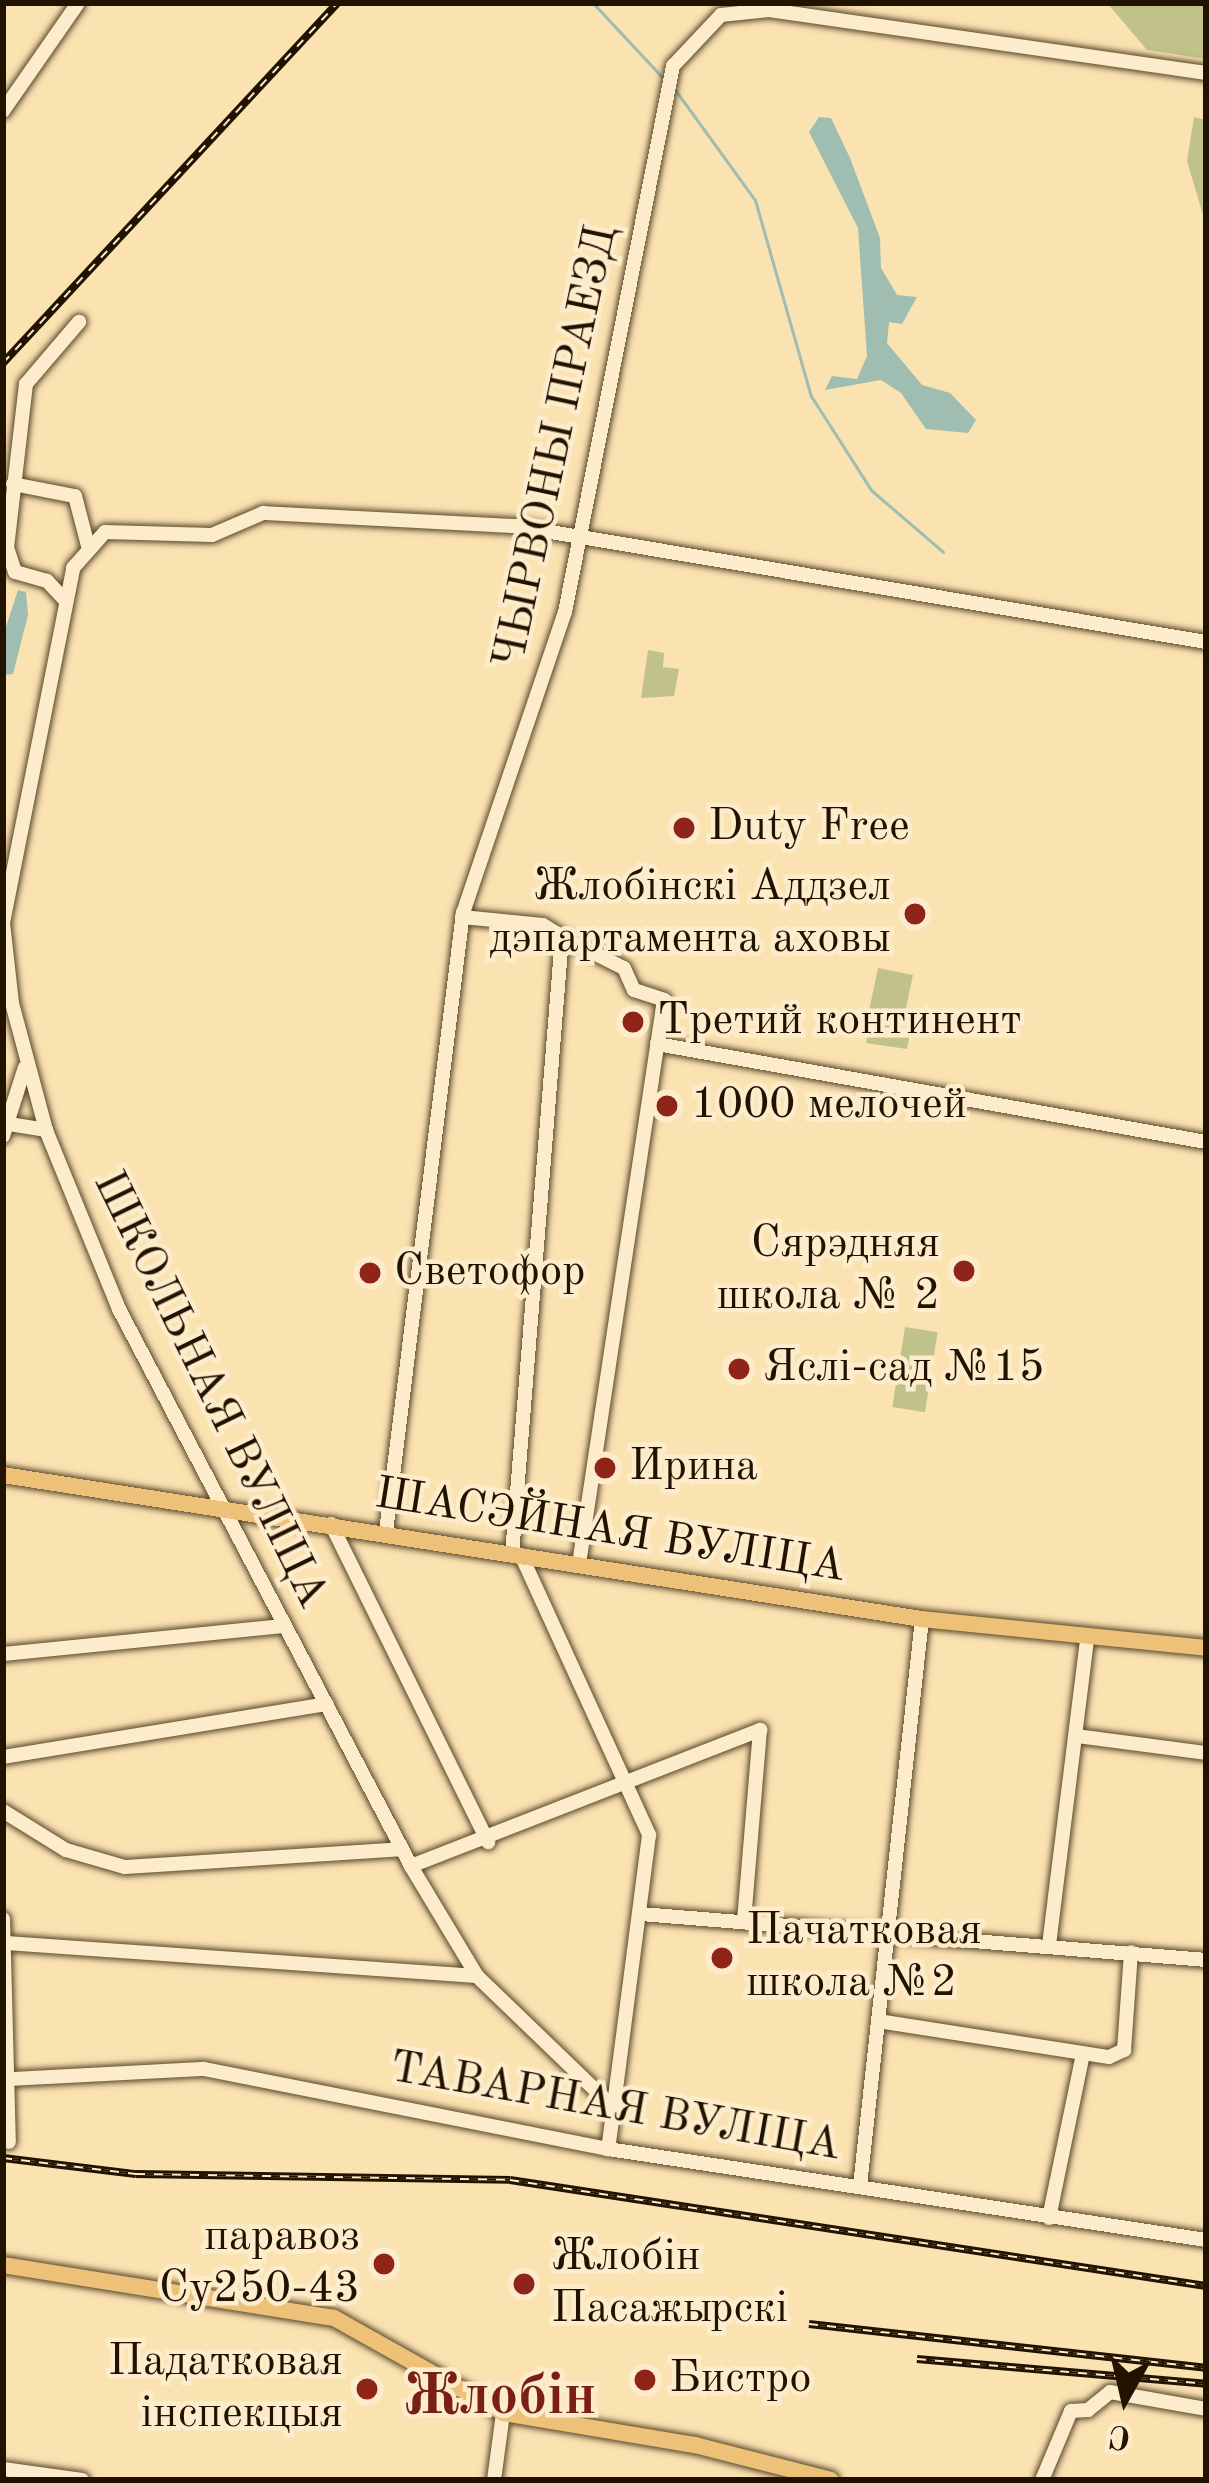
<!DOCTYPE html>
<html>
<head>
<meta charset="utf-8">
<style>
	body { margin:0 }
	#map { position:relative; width:1209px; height:2483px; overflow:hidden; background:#fbe2b1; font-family:"Old Standard TT",serif }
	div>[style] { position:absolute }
	.green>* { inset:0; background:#c1c289; transform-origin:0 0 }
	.water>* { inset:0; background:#9fbdb1 }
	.stream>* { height:3px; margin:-1.5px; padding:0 1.5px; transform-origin:1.5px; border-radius:1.5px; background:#9fbdb1 }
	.roads { filter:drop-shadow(0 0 3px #58472c) drop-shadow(0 0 3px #58472c) }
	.minor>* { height:14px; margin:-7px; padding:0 7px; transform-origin:7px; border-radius:7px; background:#fceccc }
	.major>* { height:16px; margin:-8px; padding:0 8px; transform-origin:8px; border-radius:8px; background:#eec178 }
	.rail>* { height:8px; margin-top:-4px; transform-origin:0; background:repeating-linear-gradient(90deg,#fceccc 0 9px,#221300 0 18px); box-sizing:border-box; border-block:3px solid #221300 }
	.dots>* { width:33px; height:33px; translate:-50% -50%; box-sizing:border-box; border:6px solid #fceccc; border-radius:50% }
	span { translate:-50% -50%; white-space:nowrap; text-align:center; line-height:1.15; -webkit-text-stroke:9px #fceccc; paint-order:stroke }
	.street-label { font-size:45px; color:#221300 }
	.poi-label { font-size:45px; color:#221300 }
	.left { translate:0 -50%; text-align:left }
	.right { translate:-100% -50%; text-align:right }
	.district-label { font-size:57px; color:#7a1f14; font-weight:700 }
	.frame { position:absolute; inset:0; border:6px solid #221300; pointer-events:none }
	.north { position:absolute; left:1065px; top:2339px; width:120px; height:120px; -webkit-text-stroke:9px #fceccc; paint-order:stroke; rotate:188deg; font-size:33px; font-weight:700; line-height:48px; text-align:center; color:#221300 }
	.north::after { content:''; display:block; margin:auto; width:42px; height:54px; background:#221300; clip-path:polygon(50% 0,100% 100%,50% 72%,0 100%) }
</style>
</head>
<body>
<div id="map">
	<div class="green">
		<i style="clip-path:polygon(1107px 3px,1206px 3px,1206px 59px,1147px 50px)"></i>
		<i style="clip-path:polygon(1194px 117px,1206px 120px,1206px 225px,1187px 161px)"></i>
		<i style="clip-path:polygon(648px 650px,664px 653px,663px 667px,679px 669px,674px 696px,641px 698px)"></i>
		<i style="clip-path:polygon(878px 968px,913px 975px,902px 1027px,911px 1030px,907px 1049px,866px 1043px,870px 1023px,902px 1027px,867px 1020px)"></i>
		<i style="left:905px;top:1327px;width:33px;height:81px;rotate:9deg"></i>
	</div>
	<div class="water">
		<i style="clip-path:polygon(819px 117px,831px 118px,850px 158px,880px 238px,881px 268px,897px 295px,917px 297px,902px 324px,889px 322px,887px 343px,922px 385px,950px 393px,976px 420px,968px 433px,926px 429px,901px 393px,881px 380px,825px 390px,832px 376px,857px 379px,867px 356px,858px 228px,809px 132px)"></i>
		<i style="clip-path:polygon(18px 590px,26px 592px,28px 615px,13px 674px,3px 675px,3px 636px)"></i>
	</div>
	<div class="stream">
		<i style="left:593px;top:3px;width:101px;rotate:47deg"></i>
		<i style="left:676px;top:91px;width:135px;rotate:54.1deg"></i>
		<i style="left:755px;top:200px;width:204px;rotate:74.1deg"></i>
		<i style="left:811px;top:396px;width:112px;rotate:57.4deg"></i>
		<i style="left:871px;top:490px;width:95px;rotate:40.7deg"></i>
	</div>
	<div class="roads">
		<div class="minor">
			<i style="left:3px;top:111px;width:131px;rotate:-55.2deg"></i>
			<i style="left:13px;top:484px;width:63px;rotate:11deg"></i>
			<i style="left:75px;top:496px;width:52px;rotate:75.4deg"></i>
			<i style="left:64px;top:599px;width:25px;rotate:-133deg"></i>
			<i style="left:47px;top:581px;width:33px;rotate:-164deg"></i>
			<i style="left:15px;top:572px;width:25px;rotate:-108deg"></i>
			<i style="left:7px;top:548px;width:165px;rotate:-83.4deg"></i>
			<i style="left:26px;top:384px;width:82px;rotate:-49.5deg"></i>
			<i style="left:462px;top:917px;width:81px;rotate:5.6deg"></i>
			<i style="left:543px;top:925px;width:22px;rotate:32deg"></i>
			<i style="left:562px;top:937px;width:619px;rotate:94.63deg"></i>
			<i style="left:562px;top:937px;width:69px;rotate:26.6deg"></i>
			<i style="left:624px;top:968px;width:24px;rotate:66deg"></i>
			<i style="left:634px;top:990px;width:32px;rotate:18deg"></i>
			<i style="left:664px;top:1000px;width:570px;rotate:98.57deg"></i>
			<i style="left:657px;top:1044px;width:558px;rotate:10.12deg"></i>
			<i style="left:3px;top:1123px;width:44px;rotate:9.2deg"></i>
			<i style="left:3px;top:1136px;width:72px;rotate:-72.3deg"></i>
			<i style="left:331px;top:1524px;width:355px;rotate:63.7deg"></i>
			<i style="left:386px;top:1532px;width:624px;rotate:-82.91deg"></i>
			<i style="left:463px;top:913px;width:318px;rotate:-71.3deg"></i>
			<i style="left:565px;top:612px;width:557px;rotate:-78.81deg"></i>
			<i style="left:673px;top:66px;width:70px;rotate:-46.7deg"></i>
			<i style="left:721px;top:15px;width:48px;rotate:-5.9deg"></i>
			<i style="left:769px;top:10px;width:442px;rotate:8.2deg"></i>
			<i style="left:521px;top:1555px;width:308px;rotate:65.4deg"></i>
			<i style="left:649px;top:1835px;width:317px;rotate:97.4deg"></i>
			<i style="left:3px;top:1654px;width:282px;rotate:-5.7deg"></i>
			<i style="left:1077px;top:1736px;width:130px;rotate:7.5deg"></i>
			<i style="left:3px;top:1757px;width:328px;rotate:-9.3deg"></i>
			<i style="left:3px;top:1811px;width:74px;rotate:31.8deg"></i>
			<i style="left:66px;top:1850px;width:61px;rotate:16.1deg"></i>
			<i style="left:125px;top:1867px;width:277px;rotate:-3.7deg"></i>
			<i style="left:411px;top:1866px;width:375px;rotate:-21.3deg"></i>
			<i style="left:760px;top:1730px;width:192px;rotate:94.8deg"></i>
			<i style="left:641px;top:1914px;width:567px;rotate:4.65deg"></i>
			<i style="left:3px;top:1919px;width:223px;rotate:88.5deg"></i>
			<i style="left:6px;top:1943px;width:472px;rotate:4deg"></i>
			<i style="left:1049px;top:1945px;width:306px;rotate:-82.9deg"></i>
			<i style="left:878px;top:2021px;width:234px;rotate:8.9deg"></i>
			<i style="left:1109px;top:2057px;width:17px;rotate:-25deg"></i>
			<i style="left:1124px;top:2050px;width:98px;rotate:-85.9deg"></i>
			<i style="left:11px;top:2079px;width:193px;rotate:-3deg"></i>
			<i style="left:204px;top:2069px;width:412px;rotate:11.2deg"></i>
			<i style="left:608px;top:2149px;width:605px;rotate:8.65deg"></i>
			<i style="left:614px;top:2108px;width:190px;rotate:-136.1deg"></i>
			<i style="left:477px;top:1976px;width:128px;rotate:-121deg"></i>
			<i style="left:411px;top:1866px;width:629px;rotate:-117.67deg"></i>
			<i style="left:119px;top:1309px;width:193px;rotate:-112.2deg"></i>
			<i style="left:46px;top:1130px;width:131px;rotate:-105deg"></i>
			<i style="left:12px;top:1003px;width:81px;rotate:-96.4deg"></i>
			<i style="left:3px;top:923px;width:362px;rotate:-78.8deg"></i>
			<i style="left:73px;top:568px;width:48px;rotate:-48.4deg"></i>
			<i style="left:105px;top:532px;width:107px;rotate:1.6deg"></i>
			<i style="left:212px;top:535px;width:56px;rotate:-23.3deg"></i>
			<i style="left:263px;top:513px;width:252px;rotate:3deg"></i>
			<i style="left:515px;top:526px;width:701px;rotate:9.53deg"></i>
			<i style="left:860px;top:2186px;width:570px;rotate:-83.76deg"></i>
			<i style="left:1049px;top:2218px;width:167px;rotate:-78.3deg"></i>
			<i style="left:3px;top:2469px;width:80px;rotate:7.9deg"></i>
			<i style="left:494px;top:2480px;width:68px;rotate:-82.3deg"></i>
			<i style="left:1042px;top:2480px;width:75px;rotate:-67.2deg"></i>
			<i style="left:1071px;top:2411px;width:17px;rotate:-3deg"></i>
			<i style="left:1088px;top:2410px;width:28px;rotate:-39deg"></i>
			<i style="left:1110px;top:2392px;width:97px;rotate:10deg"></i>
		</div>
		<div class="major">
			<i style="left:3px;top:1475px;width:930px;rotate:8.91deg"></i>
			<i style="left:922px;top:1619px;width:285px;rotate:5.8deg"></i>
			<i style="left:3px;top:2265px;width:335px;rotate:9.1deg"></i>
			<i style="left:334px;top:2318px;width:194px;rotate:29.3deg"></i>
			<i style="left:503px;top:2413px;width:195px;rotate:9.5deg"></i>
			<i style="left:695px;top:2445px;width:140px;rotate:14.4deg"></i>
		</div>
	</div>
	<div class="rail">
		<i style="left:3px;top:363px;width:491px;rotate:-47.1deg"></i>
		<i style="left:3px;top:2158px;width:134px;rotate:6.9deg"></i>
		<i style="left:136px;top:2174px;width:374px;rotate:0.9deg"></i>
		<i style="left:510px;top:2180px;width:704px;rotate:8.66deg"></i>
		<i style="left:809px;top:2324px;width:399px;rotate:6.3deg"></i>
		<i style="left:917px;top:2359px;width:290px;rotate:4.9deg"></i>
	</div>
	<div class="dots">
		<i style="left:684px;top:828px;background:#8f2418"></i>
		<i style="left:915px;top:914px;background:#8f2418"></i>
		<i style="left:633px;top:1022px;background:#8f2418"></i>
		<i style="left:667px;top:1106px;background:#8f2418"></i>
		<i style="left:964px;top:1271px;background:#8f2418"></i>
		<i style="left:370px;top:1273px;background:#8f2418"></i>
		<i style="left:739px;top:1369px;background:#8f2418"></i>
		<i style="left:605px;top:1468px;background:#8f2418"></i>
		<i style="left:722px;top:1958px;background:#8f2418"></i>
		<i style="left:384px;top:2264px;background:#8f2418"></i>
		<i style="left:524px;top:2284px;background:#8f2418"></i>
		<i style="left:645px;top:2380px;background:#8f2418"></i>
		<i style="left:367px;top:2389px;background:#8f2418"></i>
	</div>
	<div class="street-label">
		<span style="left:557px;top:447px;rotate:-78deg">ЧЫРВОНЫ ПРАЕЗД</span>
		<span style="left:209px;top:1390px;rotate:64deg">ШКОЛЬНАЯ ВУЛІЦА</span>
		<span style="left:610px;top:1532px;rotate:9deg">ШАСЭЙНАЯ ВУЛІЦА</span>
		<span style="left:615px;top:2108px;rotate:10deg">ТАВАРНАЯ ВУЛІЦА</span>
	</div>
	<div class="poi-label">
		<span class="left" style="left:708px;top:828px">Duty Free</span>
		<span class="right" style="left:891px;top:914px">Жлобінскі Аддзел<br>дэпартамента аховы</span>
		<span class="left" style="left:657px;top:1022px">Третий континент</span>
		<span class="left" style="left:691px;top:1106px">1000 мелочей</span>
		<span class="right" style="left:940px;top:1271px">Сярэдняя<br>школа № 2</span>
		<span class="left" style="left:394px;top:1273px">Светофор</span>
		<span class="left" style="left:763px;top:1369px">Яслі-сад №15</span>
		<span class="left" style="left:629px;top:1468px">Ирина</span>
		<span class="left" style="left:746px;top:1958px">Пачатковая<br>школа №2</span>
		<span class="right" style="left:360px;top:2264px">паравоз<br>Су250-43</span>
		<span class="left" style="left:551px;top:2284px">Жлобін<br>Пасажырскі</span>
		<span class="right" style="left:343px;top:2389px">Падатковая<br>інспекцыя</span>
		<span class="left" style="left:669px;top:2380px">Бистро</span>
	</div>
	<div class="district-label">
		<span style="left:500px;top:2399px">Жлобін</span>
	</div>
	<div class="frame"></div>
	<div class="north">С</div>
</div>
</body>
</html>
